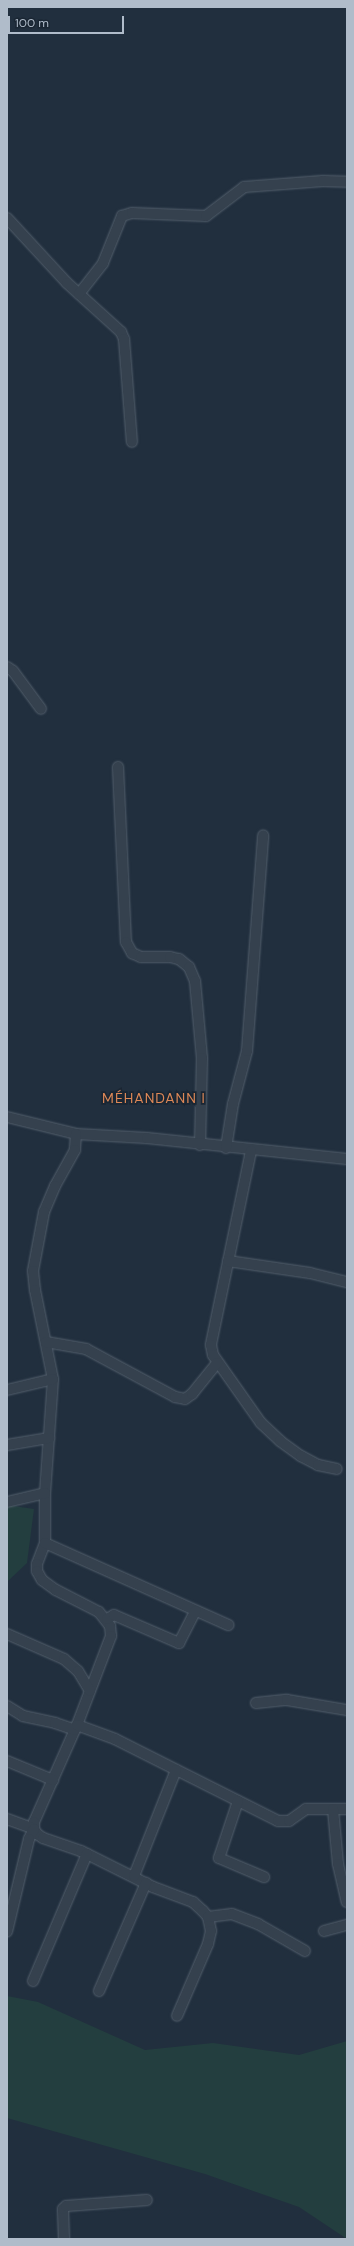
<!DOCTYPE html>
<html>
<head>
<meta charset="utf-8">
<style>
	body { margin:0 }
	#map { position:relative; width:354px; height:2246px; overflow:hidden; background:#212f3e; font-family:"DM Sans",sans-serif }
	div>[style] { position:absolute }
	.green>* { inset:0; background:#233e3f }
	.roads { filter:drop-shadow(0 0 1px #535f6c) drop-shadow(0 0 1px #535f6c) }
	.minor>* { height:10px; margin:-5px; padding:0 5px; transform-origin:5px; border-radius:5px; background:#35414e }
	span { translate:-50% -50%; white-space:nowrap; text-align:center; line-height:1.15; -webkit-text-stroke:3.5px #1a2633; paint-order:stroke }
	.quarter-label { font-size:14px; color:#de8857; letter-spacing:1px }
	.frame { position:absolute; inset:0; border:8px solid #b0bcca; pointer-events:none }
	.scale { position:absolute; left:8px; top:16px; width:116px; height:18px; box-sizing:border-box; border:2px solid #b0bcca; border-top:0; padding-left:5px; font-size:12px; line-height:14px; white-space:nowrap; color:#b0bcca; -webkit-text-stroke:3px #1a2633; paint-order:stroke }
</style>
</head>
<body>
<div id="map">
	<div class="green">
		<i style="clip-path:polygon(7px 1505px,34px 1509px,27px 1563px,7px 1582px)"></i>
		<i style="clip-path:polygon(7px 1996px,38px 2002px,145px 2050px,213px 2043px,299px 2055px,347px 2041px,347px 2239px,299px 2207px,205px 2174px,7px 2118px)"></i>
	</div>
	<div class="roads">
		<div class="minor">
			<i style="left:7px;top:218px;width:88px;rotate:47.3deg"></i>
			<i style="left:67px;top:283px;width:73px;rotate:42.2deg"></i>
			<i style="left:121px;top:332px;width:8px;rotate:67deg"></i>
			<i style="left:124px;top:339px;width:103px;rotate:85.6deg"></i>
			<i style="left:79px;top:294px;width:39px;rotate:-52deg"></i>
			<i style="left:103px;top:263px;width:51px;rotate:-68deg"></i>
			<i style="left:122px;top:216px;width:10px;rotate:-17deg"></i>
			<i style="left:132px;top:213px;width:74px;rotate:2.3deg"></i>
			<i style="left:206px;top:216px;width:48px;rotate:-37.3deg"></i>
			<i style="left:244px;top:187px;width:79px;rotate:-4.3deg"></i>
			<i style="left:323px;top:181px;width:24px;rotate:2deg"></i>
			<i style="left:7px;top:667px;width:7px;rotate:34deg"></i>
			<i style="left:13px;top:671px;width:47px;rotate:53.6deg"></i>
			<i style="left:118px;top:767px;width:175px;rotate:87.4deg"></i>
			<i style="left:126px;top:942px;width:13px;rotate:61deg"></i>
			<i style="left:132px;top:953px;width:10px;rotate:24deg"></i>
			<i style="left:141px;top:957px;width:29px"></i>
			<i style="left:170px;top:957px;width:9px;rotate:13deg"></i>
			<i style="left:179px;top:959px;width:13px;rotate:39deg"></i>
			<i style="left:189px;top:967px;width:15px;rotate:67deg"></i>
			<i style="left:195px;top:981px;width:77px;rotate:84.8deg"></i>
			<i style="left:202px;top:1058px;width:87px;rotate:91.3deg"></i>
			<i style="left:7px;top:1117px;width:71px;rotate:13.8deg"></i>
			<i style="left:76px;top:1134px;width:71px;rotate:3.2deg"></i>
			<i style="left:147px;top:1138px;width:201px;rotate:6deg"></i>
			<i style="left:76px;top:1134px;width:16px;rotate:94deg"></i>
			<i style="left:75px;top:1150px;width:41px;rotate:119.1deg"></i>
			<i style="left:55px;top:1186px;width:28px;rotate:113deg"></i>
			<i style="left:44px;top:1212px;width:60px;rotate:100.6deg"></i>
			<i style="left:33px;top:1271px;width:19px;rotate:84deg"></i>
			<i style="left:35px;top:1290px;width:91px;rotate:78.6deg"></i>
			<i style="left:53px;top:1379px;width:114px;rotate:94deg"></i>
			<i style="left:45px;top:1493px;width:50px;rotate:90deg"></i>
			<i style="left:45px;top:1543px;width:22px;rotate:111deg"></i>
			<i style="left:37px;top:1564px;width:7px;rotate:90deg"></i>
			<i style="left:37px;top:1571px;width:10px;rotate:61deg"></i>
			<i style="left:42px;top:1580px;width:17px;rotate:36deg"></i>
			<i style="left:56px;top:1590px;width:48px;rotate:27.1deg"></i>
			<i style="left:99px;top:1612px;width:18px;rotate:52deg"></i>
			<i style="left:110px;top:1626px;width:10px;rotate:84deg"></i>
			<i style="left:111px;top:1636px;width:95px;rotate:110.9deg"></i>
			<i style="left:77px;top:1725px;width:106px;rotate:113.9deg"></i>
			<i style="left:34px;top:1822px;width:7px;rotate:90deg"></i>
			<i style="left:34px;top:1829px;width:6px;rotate:59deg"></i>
			<i style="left:37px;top:1834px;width:7px;rotate:34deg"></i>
			<i style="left:43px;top:1838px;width:40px;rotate:18.9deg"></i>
			<i style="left:81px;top:1851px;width:80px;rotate:26.6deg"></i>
			<i style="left:153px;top:1887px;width:43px;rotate:20.6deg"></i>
			<i style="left:193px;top:1902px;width:13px;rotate:42deg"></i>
			<i style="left:203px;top:1911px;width:8px;rotate:50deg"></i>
			<i style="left:208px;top:1917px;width:14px;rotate:78deg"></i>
			<i style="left:211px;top:1931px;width:13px;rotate:103deg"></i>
			<i style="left:208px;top:1944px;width:78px;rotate:113.3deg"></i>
			<i style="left:226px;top:1148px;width:45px;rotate:-81deg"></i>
			<i style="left:233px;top:1104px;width:55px;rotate:-75.2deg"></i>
			<i style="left:247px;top:1051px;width:216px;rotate:-85.7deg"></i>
			<i style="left:251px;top:1151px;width:198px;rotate:101.7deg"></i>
			<i style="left:211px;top:1345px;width:10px;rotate:79deg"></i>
			<i style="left:213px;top:1355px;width:83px;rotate:54.8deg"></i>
			<i style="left:261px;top:1423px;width:26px;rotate:43deg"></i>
			<i style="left:280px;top:1441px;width:26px;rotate:36deg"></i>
			<i style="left:301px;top:1456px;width:19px;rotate:28deg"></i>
			<i style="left:318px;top:1465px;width:19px;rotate:12deg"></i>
			<i style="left:228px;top:1261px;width:83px;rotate:8.3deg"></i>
			<i style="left:310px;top:1273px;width:38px;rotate:14deg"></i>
			<i style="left:46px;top:1342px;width:41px;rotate:9.9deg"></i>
			<i style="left:86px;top:1349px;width:101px;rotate:28.3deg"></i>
			<i style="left:175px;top:1397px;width:10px;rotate:11deg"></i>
			<i style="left:185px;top:1399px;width:9px;rotate:-36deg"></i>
			<i style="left:192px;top:1394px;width:40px;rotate:-51deg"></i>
			<i style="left:7px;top:1390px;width:47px;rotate:-13.4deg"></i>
			<i style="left:7px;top:1445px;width:43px;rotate:-9.5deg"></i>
			<i style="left:7px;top:1502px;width:39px;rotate:-13deg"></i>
			<i style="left:45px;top:1543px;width:201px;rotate:24.1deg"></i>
			<i style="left:107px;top:1619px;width:8px;rotate:-30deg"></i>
			<i style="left:114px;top:1615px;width:71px;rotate:23.3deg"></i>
			<i style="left:179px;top:1643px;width:36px;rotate:-63deg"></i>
			<i style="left:7px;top:1634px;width:62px;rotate:23.7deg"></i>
			<i style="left:64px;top:1659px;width:18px;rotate:41deg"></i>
			<i style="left:78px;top:1671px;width:23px;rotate:59deg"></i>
			<i style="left:256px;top:1703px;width:31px;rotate:-6deg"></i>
			<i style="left:287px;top:1700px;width:61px;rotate:9.5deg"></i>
			<i style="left:7px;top:1706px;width:19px;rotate:32deg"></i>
			<i style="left:23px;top:1716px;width:33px;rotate:12deg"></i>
			<i style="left:55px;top:1723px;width:21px;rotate:19deg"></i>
			<i style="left:77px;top:1725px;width:40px;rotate:20.2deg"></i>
			<i style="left:115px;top:1739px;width:182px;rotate:26.7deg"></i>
			<i style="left:278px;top:1821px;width:11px"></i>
			<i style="left:289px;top:1821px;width:21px;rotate:-35deg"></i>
			<i style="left:306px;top:1809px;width:41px"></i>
			<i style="left:7px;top:1761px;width:50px;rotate:22.4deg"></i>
			<i style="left:238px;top:1801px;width:60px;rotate:108.4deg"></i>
			<i style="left:219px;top:1858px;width:49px;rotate:22.9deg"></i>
			<i style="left:333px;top:1809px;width:55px;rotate:84.8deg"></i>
			<i style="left:338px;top:1864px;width:39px;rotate:77deg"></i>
			<i style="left:7px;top:1819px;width:29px;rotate:20deg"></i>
			<i style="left:34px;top:1829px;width:11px;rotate:117deg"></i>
			<i style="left:29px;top:1839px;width:95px;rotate:103.4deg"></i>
			<i style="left:134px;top:1876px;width:114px;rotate:-68.4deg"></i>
			<i style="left:208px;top:1917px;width:24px;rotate:-7deg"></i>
			<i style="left:232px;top:1914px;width:28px;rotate:21deg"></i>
			<i style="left:258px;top:1924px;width:54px;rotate:29.9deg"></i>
			<i style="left:324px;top:1931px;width:24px;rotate:-15deg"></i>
			<i style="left:33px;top:1981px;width:138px;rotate:-67deg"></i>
			<i style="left:99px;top:1991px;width:118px;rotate:-66.5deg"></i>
			<i style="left:64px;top:2239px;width:30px;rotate:-92deg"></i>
			<i style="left:63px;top:2209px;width:4px;rotate:-45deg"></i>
			<i style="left:66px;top:2206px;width:81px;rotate:-4.2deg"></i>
		</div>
	</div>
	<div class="quarter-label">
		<span style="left:154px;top:1098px">MÉHANDANN I</span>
	</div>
	<div class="frame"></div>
	<div class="scale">100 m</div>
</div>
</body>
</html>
